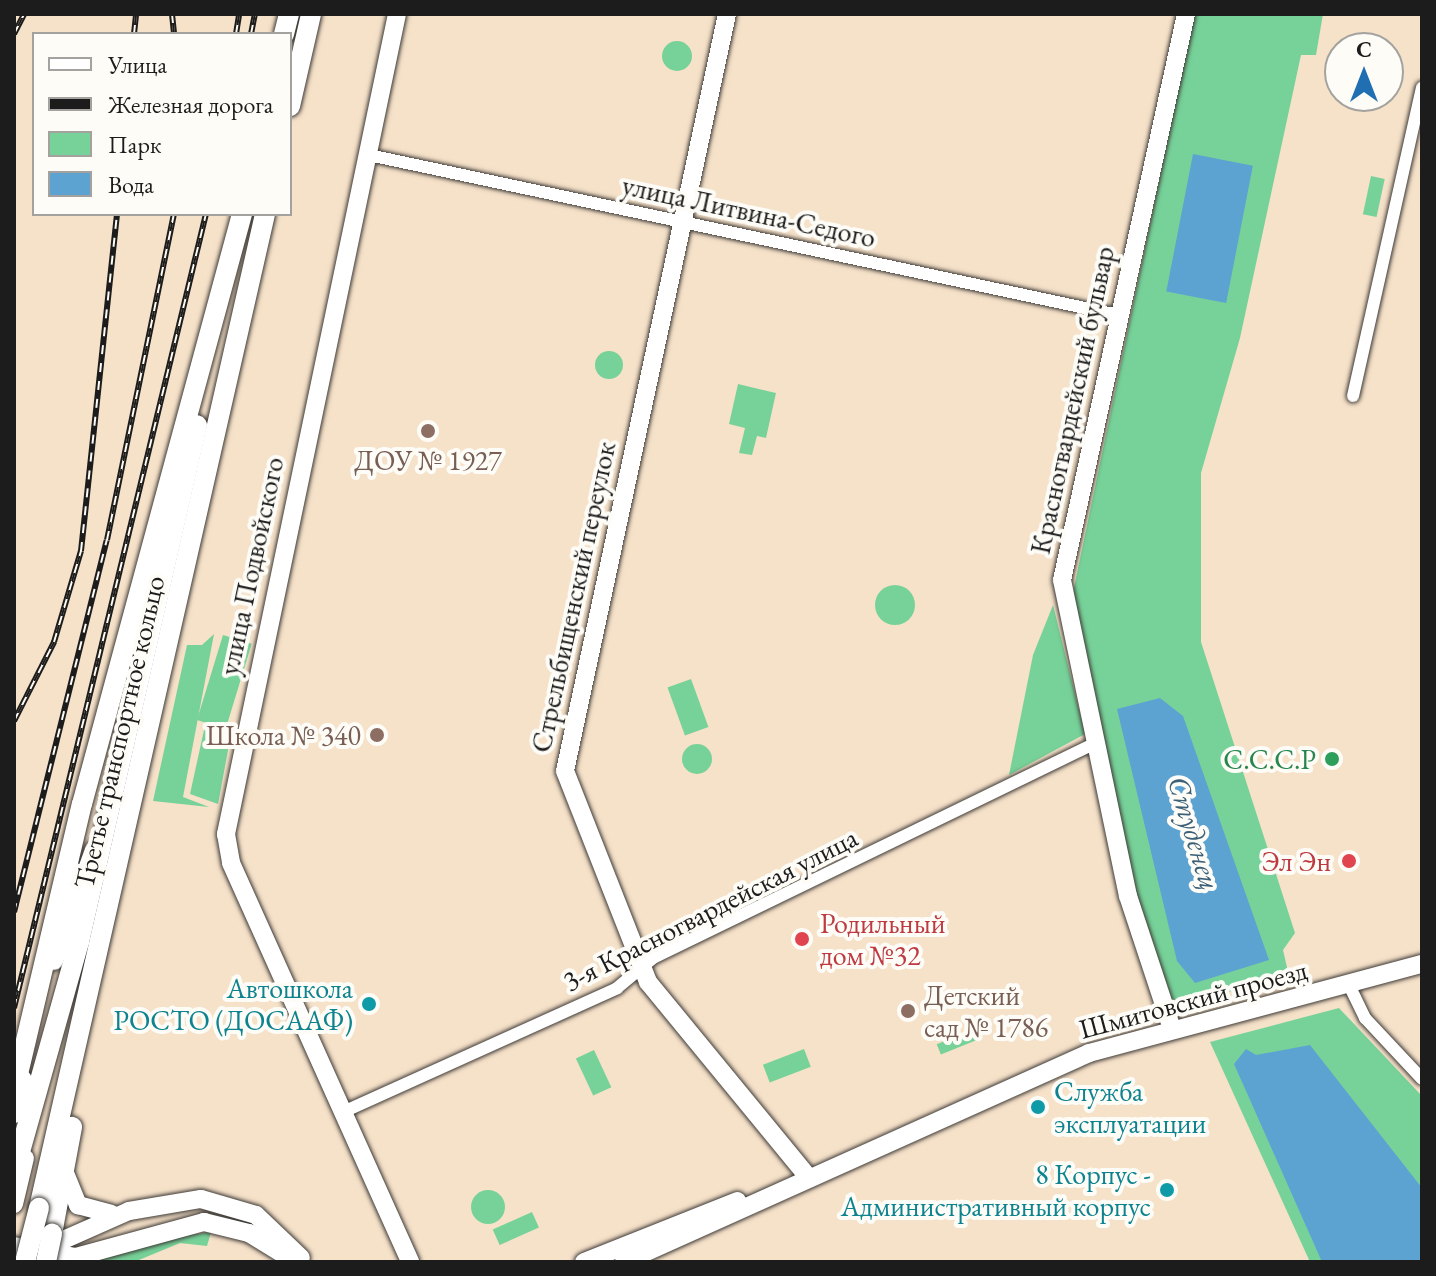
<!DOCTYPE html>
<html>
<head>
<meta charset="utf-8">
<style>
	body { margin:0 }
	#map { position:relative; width:1436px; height:1276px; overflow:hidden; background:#f6e1c9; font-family:"EB Garamond",serif }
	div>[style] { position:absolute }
	.green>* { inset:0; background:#77d299; transform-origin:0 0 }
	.round { border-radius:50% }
	.water>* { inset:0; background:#5ca3d2; transform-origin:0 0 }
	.roads { filter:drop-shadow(0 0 2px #3d3a36) drop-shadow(0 0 2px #3d3a36) }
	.street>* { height:12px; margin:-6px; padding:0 6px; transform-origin:6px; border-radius:6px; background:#fff }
	.secondary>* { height:18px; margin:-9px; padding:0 9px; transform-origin:9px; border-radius:9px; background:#fff }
	.primary>* { height:20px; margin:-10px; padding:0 10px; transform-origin:10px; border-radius:10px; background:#fff }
	.rail>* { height:6px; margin-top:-3px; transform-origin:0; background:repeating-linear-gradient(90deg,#fdfcf7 0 9px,#1c1c1c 0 18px); box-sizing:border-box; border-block:2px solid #1c1c1c }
	.bridges { filter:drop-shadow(0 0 2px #3d3a36) drop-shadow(0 0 2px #3d3a36) }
	.primary-bridge>* { height:20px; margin:-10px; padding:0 10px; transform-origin:10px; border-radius:10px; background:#fff }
	.dots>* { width:22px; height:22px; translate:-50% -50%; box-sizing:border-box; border:4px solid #fdfcf7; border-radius:50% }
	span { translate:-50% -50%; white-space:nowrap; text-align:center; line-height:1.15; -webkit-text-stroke:8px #fdfcf7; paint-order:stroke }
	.street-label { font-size:28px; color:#1c1c1c }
	.education-label { font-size:28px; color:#785e54 }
	.right { translate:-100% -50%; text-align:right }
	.left { translate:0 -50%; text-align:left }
	.leisure-label { font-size:28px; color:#27864d }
	.health-label { font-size:28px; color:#be3a42 }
	.culture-label { font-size:28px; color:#0d838f }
	.water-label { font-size:30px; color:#3c6077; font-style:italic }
	.frame { position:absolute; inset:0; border:16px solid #1c1c1c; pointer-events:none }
	.legend { position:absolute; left:32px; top:32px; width:260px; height:184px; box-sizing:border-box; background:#fdfcf7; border:2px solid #a3a29f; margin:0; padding:10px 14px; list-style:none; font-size:24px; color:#1c1c1c }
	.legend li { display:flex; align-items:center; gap:16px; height:40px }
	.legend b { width:40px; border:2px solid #a3a29f }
	.north { position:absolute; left:1324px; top:32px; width:80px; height:80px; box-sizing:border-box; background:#fdfcf7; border:2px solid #a3a29f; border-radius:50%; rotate:0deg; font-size:22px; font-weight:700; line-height:32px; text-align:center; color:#1c1c1c }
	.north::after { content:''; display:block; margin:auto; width:28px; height:36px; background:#1f6fb2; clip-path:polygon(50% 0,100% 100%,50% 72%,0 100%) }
</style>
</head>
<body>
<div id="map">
	<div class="green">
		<i style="clip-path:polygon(1194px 14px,1323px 14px,1316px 55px,1301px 55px,1240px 338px,1201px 473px,1201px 642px,1295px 933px,1283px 950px,1289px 976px,1170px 1007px,1132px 887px,1072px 597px)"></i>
		<i class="round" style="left:662px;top:41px;width:30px;height:30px"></i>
		<i style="left:1371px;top:176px;width:14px;height:39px;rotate:12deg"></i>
		<i class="round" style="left:595px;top:351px;width:28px;height:28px"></i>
		<i style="clip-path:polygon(738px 384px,776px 393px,766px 438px,757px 436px,752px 455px,739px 453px,745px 428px,729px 424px)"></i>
		<i class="round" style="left:875px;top:585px;width:40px;height:40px"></i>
		<i style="clip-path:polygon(1053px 605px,1085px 734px,1009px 775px,1033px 655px)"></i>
		<i style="clip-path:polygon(214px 634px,183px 797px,209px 807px,153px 801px,187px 645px,202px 645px)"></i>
		<i style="left:223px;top:635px;width:30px;height:89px;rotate:17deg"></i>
		<i style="left:691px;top:679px;width:51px;height:25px;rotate:70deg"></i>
		<i style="clip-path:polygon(204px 730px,231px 734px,218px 804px,190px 794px)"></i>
		<i class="round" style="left:682px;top:744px;width:30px;height:30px"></i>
		<i style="clip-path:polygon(1339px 1008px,1422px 1096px,1422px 1262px,1310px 1262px,1210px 1042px)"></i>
		<i style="left:972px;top:1030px;width:11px;height:38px;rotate:68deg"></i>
		<i style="left:804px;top:1049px;width:19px;height:44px;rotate:69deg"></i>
		<i style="left:594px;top:1050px;width:41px;height:20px;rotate:65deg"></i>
		<i class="round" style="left:471px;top:1190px;width:34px;height:34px"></i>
		<i style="left:532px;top:1212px;width:17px;height:43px;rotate:66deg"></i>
		<i style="clip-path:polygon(211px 1232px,207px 1246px,180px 1243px,139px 1260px,146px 1262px,93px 1262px,155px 1240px)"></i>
	</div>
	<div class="water">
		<i style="left:1193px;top:154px;width:61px;height:140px;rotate:11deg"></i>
		<i style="clip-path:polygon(1160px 698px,1183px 716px,1269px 960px,1195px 983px,1177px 961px,1117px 709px)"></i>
		<i style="clip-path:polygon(1310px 1045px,1422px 1188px,1422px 1262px,1322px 1262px,1234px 1064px,1246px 1049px,1256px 1055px)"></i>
	</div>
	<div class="roads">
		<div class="street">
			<i style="left:369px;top:155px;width:766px;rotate:12.06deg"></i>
			<i style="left:1353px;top:396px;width:316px;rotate:-77.4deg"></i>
			<i style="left:1349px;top:985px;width:37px;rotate:64deg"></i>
			<i style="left:1365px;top:1018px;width:83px;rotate:46.9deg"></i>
			<i style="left:343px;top:1112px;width:301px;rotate:-24.3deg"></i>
			<i style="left:617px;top:988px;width:47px;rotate:-39.8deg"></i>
			<i style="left:653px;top:958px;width:492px;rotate:-25.9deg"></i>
		</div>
		<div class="secondary">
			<i style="left:397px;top:14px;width:838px;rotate:101.78deg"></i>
			<i style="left:226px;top:834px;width:29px;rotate:80deg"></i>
			<i style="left:231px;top:863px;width:437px;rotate:65.8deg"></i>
			<i style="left:727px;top:14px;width:774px;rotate:102.08deg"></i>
			<i style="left:565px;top:771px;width:227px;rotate:68.5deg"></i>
			<i style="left:648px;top:982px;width:252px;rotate:50.6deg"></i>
			<i style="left:54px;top:961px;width:118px;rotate:-70.2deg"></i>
			<i style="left:1172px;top:1029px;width:140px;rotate:-108.3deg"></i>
			<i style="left:1128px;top:896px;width:323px;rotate:-101.8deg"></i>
			<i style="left:1062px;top:580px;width:579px;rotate:-77.64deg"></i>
			<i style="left:14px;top:1114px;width:36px;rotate:-76deg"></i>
			<i style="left:65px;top:1173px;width:35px;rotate:68deg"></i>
			<i style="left:78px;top:1205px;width:34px;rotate:15deg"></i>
			<i style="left:14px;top:1204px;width:47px;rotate:-76.6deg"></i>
			<i style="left:61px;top:1241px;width:74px;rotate:-23.8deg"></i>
			<i style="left:129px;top:1211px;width:73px;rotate:-9.5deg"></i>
			<i style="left:201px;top:1199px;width:57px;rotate:16.2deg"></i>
			<i style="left:256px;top:1215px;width:62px;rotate:43.7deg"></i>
			<i style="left:14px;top:1246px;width:63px;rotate:10.1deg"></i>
			<i style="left:76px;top:1257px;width:133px;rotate:-15.3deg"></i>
			<i style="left:204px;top:1222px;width:46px;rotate:13.7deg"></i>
			<i style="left:249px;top:1233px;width:55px;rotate:31.7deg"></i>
			<i style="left:584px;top:1262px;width:165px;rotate:-21.7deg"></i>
			<i style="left:624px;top:1262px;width:510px;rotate:-24.2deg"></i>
			<i style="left:1089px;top:1053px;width:345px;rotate:-15deg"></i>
		</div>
		<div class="primary">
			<i style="left:284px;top:34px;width:21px;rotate:-76deg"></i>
			<i style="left:290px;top:106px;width:94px;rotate:-77.1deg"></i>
			<i style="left:14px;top:1091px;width:295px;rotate:-76.7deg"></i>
			<i style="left:82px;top:804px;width:611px;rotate:-74.83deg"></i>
			<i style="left:14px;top:1173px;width:240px;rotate:-74.3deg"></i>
			<i style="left:79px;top:942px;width:530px;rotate:-77.14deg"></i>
			<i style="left:39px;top:1208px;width:1019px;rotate:-77.19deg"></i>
			<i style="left:52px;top:1234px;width:109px;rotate:-79.4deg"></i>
		</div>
	</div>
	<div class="rail">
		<i style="left:172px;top:14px;width:20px;rotate:84deg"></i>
		<i style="left:14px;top:34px;width:22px;rotate:-63deg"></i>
		<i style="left:134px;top:34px;width:20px;rotate:-84deg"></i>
		<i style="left:236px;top:34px;width:20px;rotate:-81deg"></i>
		<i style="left:251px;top:34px;width:20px;rotate:-79deg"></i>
		<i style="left:14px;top:721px;width:89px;rotate:-63.1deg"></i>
		<i style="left:54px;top:642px;width:95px;rotate:-73.5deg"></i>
		<i style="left:81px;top:551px;width:339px;rotate:-83.9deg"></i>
		<i style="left:14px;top:912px;width:383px;rotate:-76deg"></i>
		<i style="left:107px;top:540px;width:333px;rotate:-78.4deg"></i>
		<i style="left:14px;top:1008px;width:817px;rotate:-76.41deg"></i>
	</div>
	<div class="bridges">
		<div class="primary-bridge">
			<i style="left:25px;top:1262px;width:56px;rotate:-75.5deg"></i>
			<i style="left:46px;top:1262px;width:29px;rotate:-78deg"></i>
		</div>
	</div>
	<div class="dots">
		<i style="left:428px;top:431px;background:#8d6e63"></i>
		<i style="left:377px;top:735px;background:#8d6e63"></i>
		<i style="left:1332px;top:759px;background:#2e9e5b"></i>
		<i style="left:1349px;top:861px;background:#e0444e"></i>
		<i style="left:802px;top:939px;background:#e0444e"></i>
		<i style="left:369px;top:1004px;background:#0f9aa8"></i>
		<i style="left:908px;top:1011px;background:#8d6e63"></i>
		<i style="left:1038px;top:1107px;background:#0f9aa8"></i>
		<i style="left:1167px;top:1190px;background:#0f9aa8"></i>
	</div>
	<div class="street-label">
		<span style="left:749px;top:211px;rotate:12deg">улица Литвина-Седого</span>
		<span style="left:1072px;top:400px;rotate:-78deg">Красногвардейский бульвар</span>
		<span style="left:251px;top:566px;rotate:-78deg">улица Подвойского</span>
		<span style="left:573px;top:597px;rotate:-78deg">Стрельбищенский переулок</span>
		<span style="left:119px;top:732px;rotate:-77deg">Третье транспортное кольцо</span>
		<span style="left:710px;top:909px;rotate:-27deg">3-я Красногвардейская улица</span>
		<span style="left:1193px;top:999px;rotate:-15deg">Шмитовский проезд</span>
	</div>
	<div class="education-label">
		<span style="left:428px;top:460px">ДОУ № 1927</span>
		<span class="right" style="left:361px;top:735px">Школа № 340</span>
		<span class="left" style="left:924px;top:1011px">Детский<br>сад № 1786</span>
	</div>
	<div class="leisure-label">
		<span class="right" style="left:1316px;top:759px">С.С.С.Р</span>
	</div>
	<div class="health-label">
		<span class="right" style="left:1331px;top:861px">Эл Эн</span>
		<span class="left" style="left:820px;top:939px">Родильный<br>дом №32</span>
	</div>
	<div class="culture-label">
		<span class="right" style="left:353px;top:1004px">Автошкола<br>РОСТО (ДОСААФ)</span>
		<span class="left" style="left:1054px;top:1107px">Служба<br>эксплуатации</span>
		<span class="right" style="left:1151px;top:1190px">8 Корпус -<br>Административный корпус</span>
	</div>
	<div class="water-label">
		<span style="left:1194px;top:833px;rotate:73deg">Студенец</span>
	</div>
	<div class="frame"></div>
	<ul class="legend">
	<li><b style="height:10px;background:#fff"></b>Улица</li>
	<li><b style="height:10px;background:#1c1c1c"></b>Железная дорога</li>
	<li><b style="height:22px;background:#77d299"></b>Парк</li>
	<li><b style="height:22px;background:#5ca3d2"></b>Вода</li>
	</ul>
	<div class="north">С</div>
</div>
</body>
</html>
